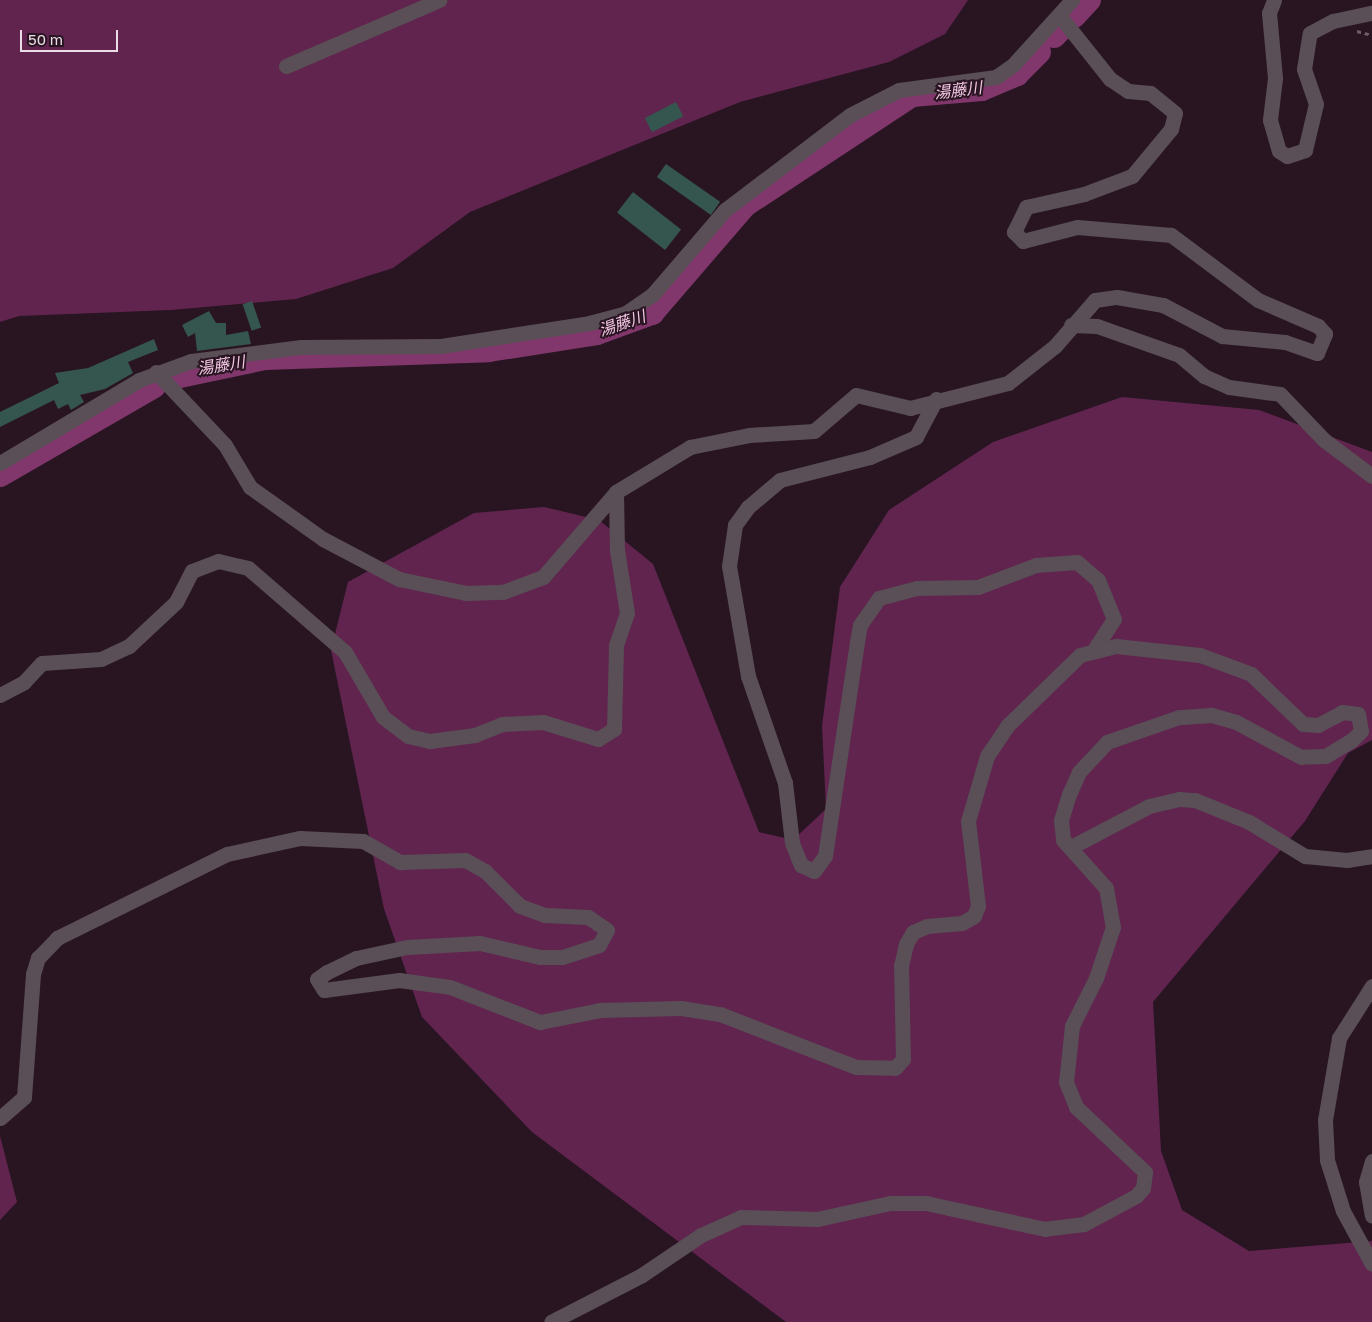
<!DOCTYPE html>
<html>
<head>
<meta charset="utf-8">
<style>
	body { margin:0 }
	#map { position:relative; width:1372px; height:1322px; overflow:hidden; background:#291522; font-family:"Golos Text","Noto Sans JP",sans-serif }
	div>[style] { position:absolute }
	.green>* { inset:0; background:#60244f }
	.river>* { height:24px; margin:-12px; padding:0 12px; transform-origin:12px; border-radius:12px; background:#81376c }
	.building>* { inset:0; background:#35554f; transform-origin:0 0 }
	.path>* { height:2.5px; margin-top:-1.25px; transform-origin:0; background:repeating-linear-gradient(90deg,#6e5c68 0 4px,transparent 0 8px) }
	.minor>* { height:15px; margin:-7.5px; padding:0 7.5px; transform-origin:7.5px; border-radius:7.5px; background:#5a4f56 }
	span { translate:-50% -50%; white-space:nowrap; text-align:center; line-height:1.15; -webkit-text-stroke:4px #291522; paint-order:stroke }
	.water-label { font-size:16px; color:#f4c8e4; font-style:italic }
	.scale { position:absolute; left:20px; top:30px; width:98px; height:22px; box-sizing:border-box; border:2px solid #ebdce5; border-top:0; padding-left:6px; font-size:15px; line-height:18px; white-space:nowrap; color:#ebdce5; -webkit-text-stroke:4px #291522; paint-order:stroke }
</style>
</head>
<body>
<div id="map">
	<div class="green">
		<i style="clip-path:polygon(0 0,968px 0,945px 34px,889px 62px,740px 102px,470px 212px,393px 268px,296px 299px,171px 310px,19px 316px,0 322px)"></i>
		<i style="clip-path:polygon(1122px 397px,1259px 410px,1372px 452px,1372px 740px,1348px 753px,1305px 821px,1153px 1002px,1161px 1151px,1182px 1210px,1249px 1251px,1372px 1241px,1372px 1322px,786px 1322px,532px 1132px,422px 1017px,384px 909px,331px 650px,348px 582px,474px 513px,544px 507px,599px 520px,653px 564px,759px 832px,793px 840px,826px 809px,822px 726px,840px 587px,889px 510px,993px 442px)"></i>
		<i style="clip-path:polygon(0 1136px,17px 1202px,0 1220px)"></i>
	</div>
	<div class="river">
		<i style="left:1074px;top:16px;width:22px;rotate:-47deg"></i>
		<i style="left:1054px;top:36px;width:7px;rotate:-45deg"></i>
		<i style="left:175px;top:377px;width:92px;rotate:-11.9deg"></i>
		<i style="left:265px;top:358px;width:224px;rotate:-2deg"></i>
		<i style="left:489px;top:350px;width:109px;rotate:-8.9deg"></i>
		<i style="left:597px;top:333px;width:59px;rotate:-20deg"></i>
		<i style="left:652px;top:313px;width:143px;rotate:-49.3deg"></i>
		<i style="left:745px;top:205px;width:200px;rotate:-33.4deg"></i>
		<i style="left:912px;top:95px;width:70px;rotate:-4.9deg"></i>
		<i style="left:982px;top:89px;width:38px;rotate:-23deg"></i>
		<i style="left:1017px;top:74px;width:31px;rotate:-45deg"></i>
		<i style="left:0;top:475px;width:178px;rotate:-30deg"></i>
	</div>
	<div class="building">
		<i style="left:676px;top:102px;width:16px;height:35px;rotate:63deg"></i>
		<i style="left:666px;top:164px;width:66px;height:16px;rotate:35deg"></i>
		<i style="left:633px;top:192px;width:61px;height:26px;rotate:38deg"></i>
		<i style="left:252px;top:301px;width:28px;height:10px;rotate:71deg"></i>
		<i style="clip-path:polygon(209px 311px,216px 323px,226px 323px,226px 335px,248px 331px,251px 344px,197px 351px,195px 333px,188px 337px,182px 325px)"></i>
		<i style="clip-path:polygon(154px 339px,158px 350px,128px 362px,133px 373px,105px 389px,80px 395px,84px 402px,71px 410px,68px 404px,58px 409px,54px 400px,0 427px,0 412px,59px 383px,55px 373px,88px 368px)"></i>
	</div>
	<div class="path">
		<i style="left:1357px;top:31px;width:16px;rotate:15deg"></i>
	</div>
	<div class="minor">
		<i style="left:1274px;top:0;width:14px;rotate:111deg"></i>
		<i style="left:1269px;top:13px;width:65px;rotate:84.7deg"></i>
		<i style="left:1275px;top:78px;width:42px;rotate:96.8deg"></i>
		<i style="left:1270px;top:120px;width:32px;rotate:74deg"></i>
		<i style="left:1279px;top:151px;width:9px;rotate:32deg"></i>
		<i style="left:1287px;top:156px;width:19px;rotate:-18deg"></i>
		<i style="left:1305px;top:150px;width:47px;rotate:-76.6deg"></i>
		<i style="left:1316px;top:104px;width:37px;rotate:-109deg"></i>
		<i style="left:1304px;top:69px;width:36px;rotate:-81deg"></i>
		<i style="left:1310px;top:33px;width:26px;rotate:-28deg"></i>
		<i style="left:1333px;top:21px;width:40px;rotate:-12deg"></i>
		<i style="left:286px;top:66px;width:167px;rotate:-23.3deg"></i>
		<i style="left:1071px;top:325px;width:26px;rotate:2deg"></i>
		<i style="left:1097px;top:326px;width:87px;rotate:19.5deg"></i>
		<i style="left:1179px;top:355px;width:33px;rotate:40deg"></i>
		<i style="left:1204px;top:376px;width:27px;rotate:24deg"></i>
		<i style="left:1229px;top:387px;width:51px;rotate:7.8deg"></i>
		<i style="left:1280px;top:394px;width:64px;rotate:46.3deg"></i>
		<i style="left:1324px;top:440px;width:60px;rotate:36.9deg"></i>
		<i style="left:156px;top:372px;width:100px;rotate:46.6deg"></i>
		<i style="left:225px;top:445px;width:49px;rotate:59.2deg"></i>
		<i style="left:250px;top:487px;width:90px;rotate:35.5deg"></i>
		<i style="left:323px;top:539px;width:86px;rotate:27.8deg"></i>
		<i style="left:399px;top:579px;width:68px;rotate:11.8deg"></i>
		<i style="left:466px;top:593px;width:37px;rotate:-2deg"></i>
		<i style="left:503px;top:592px;width:43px;rotate:-20.6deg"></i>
		<i style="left:543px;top:577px;width:112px;rotate:-49.3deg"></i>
		<i style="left:616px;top:492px;width:87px;rotate:-31.3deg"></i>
		<i style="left:690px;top:447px;width:60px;rotate:-11.5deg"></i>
		<i style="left:749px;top:435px;width:65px;rotate:-3.5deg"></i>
		<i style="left:814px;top:431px;width:55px;rotate:-40.6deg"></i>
		<i style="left:856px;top:395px;width:56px;rotate:13.5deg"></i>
		<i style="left:910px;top:408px;width:101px;rotate:-14.3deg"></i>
		<i style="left:1008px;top:383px;width:60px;rotate:-38.2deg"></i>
		<i style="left:1055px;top:346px;width:61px;rotate:-49deg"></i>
		<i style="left:1095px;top:300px;width:22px;rotate:-8deg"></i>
		<i style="left:1117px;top:297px;width:47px;rotate:9.9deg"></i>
		<i style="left:1163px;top:305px;width:67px;rotate:27.7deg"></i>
		<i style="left:1222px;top:336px;width:63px;rotate:5.4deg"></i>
		<i style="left:1285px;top:342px;width:34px;rotate:19deg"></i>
		<i style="left:1317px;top:353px;width:21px;rotate:-67deg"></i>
		<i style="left:1325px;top:334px;width:11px;rotate:-131deg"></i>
		<i style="left:1318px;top:326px;width:65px;rotate:-156.6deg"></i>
		<i style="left:1258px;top:300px;width:109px;rotate:-143.2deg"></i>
		<i style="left:1171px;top:235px;width:94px;rotate:-175.1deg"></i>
		<i style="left:1077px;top:227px;width:56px;rotate:165.5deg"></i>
		<i style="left:1023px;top:241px;width:13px;rotate:-135deg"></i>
		<i style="left:1014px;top:232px;width:28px;rotate:-64deg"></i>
		<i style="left:1026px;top:207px;width:59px;rotate:-12.6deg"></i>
		<i style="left:1084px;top:194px;width:51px;rotate:-20.6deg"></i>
		<i style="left:1132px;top:176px;width:61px;rotate:-50.3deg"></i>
		<i style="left:1171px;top:129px;width:16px;rotate:-76deg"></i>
		<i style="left:1175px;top:113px;width:32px;rotate:-141deg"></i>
		<i style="left:1150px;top:93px;width:22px;rotate:-175deg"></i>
		<i style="left:1128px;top:91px;width:22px;rotate:-146deg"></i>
		<i style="left:1110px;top:79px;width:82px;rotate:-128.6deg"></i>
		<i style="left:936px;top:399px;width:43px;rotate:117.8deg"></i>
		<i style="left:916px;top:437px;width:50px;rotate:156.5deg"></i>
		<i style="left:870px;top:457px;width:93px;rotate:165.7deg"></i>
		<i style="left:780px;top:480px;width:42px;rotate:139.8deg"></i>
		<i style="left:748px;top:507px;width:22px;rotate:126deg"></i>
		<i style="left:735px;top:525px;width:41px;rotate:98.3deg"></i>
		<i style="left:729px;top:566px;width:112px;rotate:80.2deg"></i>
		<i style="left:748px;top:676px;width:113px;rotate:70.9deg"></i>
		<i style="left:785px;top:783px;width:60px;rotate:83.3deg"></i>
		<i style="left:792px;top:843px;width:24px;rotate:68deg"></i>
		<i style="left:801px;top:865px;width:14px;rotate:25deg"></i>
		<i style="left:814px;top:871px;width:19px;rotate:-54deg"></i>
		<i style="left:825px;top:856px;width:216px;rotate:-81.5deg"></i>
		<i style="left:857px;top:642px;width:17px;rotate:-80deg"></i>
		<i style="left:860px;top:625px;width:33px;rotate:-55deg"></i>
		<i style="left:879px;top:598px;width:39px;rotate:-15deg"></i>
		<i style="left:917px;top:588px;width:61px;rotate:-0.9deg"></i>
		<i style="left:978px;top:587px;width:62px;rotate:-20.8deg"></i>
		<i style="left:1036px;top:565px;width:41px;rotate:-4.2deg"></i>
		<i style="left:1077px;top:562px;width:28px;rotate:41deg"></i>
		<i style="left:1098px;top:580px;width:42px;rotate:67.7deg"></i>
		<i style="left:1114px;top:619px;width:35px;rotate:123deg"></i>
		<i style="left:0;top:463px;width:162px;rotate:-30.8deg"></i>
		<i style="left:139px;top:380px;width:55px;rotate:-20.1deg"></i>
		<i style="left:191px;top:361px;width:111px;rotate:-7.3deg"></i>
		<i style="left:301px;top:347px;width:140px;rotate:-0.4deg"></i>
		<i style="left:441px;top:346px;width:150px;rotate:-8.8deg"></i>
		<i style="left:589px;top:323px;width:38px;rotate:-15deg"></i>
		<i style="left:626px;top:313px;width:33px;rotate:-35deg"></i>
		<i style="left:653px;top:294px;width:111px;rotate:-49.4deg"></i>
		<i style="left:725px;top:210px;width:157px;rotate:-37.2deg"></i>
		<i style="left:850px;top:115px;width:55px;rotate:-27deg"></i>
		<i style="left:899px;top:90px;width:98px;rotate:-7.6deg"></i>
		<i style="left:996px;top:77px;width:21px;rotate:-35deg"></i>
		<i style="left:1013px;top:65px;width:88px;rotate:-47.8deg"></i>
		<i style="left:0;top:695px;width:27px;rotate:-28deg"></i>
		<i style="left:24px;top:682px;width:26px;rotate:-47deg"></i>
		<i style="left:42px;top:663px;width:59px;rotate:-3.9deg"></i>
		<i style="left:101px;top:659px;width:31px;rotate:-25deg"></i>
		<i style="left:129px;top:646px;width:64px;rotate:-43.1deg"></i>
		<i style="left:176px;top:602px;width:35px;rotate:-63deg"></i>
		<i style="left:192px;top:571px;width:28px;rotate:-21deg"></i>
		<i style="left:218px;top:561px;width:31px;rotate:13deg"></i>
		<i style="left:248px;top:568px;width:128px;rotate:40.9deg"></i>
		<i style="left:345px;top:652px;width:75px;rotate:59.7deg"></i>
		<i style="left:383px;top:717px;width:31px;rotate:37deg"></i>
		<i style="left:408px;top:736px;width:23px;rotate:13deg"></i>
		<i style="left:430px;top:741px;width:45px;rotate:-7.6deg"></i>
		<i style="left:475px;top:735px;width:29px;rotate:-22deg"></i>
		<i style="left:502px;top:724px;width:41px;rotate:-2.8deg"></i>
		<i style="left:543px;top:722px;width:58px;rotate:17.2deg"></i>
		<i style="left:598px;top:739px;width:19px;rotate:-32deg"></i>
		<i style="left:614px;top:729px;width:84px;rotate:-88.6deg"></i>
		<i style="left:616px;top:645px;width:34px;rotate:-71deg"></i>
		<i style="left:627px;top:613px;width:64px;rotate:-99deg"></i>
		<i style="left:617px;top:550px;width:58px;rotate:-91deg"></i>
		<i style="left:1071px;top:847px;width:88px;rotate:-27.7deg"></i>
		<i style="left:1149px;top:806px;width:31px;rotate:-13deg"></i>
		<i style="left:1179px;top:799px;width:16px;rotate:4deg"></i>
		<i style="left:1195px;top:800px;width:58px;rotate:22.2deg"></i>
		<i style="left:1249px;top:822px;width:66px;rotate:31.3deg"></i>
		<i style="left:1305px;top:856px;width:42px;rotate:5.4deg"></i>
		<i style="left:1347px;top:860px;width:25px;rotate:-9deg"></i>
		<i style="left:1372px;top:986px;width:62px;rotate:122.4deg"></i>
		<i style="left:1339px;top:1038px;width:83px;rotate:99.7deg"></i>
		<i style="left:1325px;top:1120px;width:40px;rotate:87.1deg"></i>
		<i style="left:1327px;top:1160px;width:53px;rotate:72.6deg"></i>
		<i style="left:1343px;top:1211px;width:60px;rotate:61.3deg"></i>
		<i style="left:0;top:1118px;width:32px;rotate:-41deg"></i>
		<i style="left:24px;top:1097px;width:123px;rotate:-85.8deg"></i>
		<i style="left:33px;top:974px;width:17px;rotate:-73deg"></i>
		<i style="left:38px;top:958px;width:28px;rotate:-46deg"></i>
		<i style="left:57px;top:938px;width:190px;rotate:-26.3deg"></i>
		<i style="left:227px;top:854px;width:75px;rotate:-12.4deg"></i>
		<i style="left:300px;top:838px;width:63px;rotate:2.7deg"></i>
		<i style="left:363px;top:841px;width:43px;rotate:29.6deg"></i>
		<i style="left:400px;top:862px;width:65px;rotate:-1.8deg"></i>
		<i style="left:465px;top:860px;width:23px;rotate:29deg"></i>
		<i style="left:485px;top:871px;width:49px;rotate:45deg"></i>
		<i style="left:520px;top:906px;width:27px;rotate:20deg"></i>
		<i style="left:545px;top:915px;width:43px;rotate:2.7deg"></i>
		<i style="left:588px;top:917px;width:23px;rotate:34deg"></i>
		<i style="left:607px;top:930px;width:17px;rotate:118deg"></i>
		<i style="left:599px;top:945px;width:39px;rotate:162deg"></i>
		<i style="left:562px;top:957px;width:22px;rotate:180deg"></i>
		<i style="left:540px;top:957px;width:62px;rotate:-166.9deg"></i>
		<i style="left:480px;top:943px;width:73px;rotate:176.9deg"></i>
		<i style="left:407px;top:947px;width:52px;rotate:167.8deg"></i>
		<i style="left:356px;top:958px;width:32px;rotate:154deg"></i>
		<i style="left:327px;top:972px;width:12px;rotate:145deg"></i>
		<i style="left:317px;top:979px;width:13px;rotate:58deg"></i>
		<i style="left:324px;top:990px;width:76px;rotate:-7.6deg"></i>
		<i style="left:399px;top:980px;width:51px;rotate:7.8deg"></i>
		<i style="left:450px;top:987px;width:97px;rotate:21.3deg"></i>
		<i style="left:540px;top:1022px;width:61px;rotate:-11.3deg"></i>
		<i style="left:600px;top:1010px;width:81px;rotate:-1.4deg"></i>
		<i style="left:681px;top:1008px;width:39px;rotate:9deg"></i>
		<i style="left:720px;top:1014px;width:146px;rotate:21.3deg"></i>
		<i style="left:856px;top:1067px;width:39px;rotate:1deg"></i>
		<i style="left:895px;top:1068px;width:12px;rotate:-48deg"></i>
		<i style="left:903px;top:1059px;width:93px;rotate:-91.2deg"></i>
		<i style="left:901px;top:966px;width:23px;rotate:-77deg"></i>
		<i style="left:906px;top:944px;width:14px;rotate:-60deg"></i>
		<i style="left:913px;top:932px;width:15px;rotate:-23deg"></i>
		<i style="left:927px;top:926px;width:35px;rotate:-5deg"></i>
		<i style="left:962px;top:923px;width:14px;rotate:-30deg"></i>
		<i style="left:974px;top:916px;width:11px;rotate:-68deg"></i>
		<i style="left:978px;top:906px;width:86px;rotate:-96.7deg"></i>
		<i style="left:968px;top:821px;width:68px;rotate:-73.7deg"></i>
		<i style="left:987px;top:756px;width:36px;rotate:-56deg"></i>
		<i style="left:1007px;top:726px;width:102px;rotate:-44.2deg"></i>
		<i style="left:1080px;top:655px;width:37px;rotate:-14deg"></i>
		<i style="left:1116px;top:646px;width:84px;rotate:6.1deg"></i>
		<i style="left:1200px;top:655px;width:54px;rotate:20.4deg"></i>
		<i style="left:1251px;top:674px;width:72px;rotate:43.9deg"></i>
		<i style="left:1303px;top:724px;width:15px;rotate:4deg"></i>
		<i style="left:1318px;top:725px;width:27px;rotate:-28deg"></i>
		<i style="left:1342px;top:712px;width:16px;rotate:7deg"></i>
		<i style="left:1358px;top:714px;width:17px;rotate:80deg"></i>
		<i style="left:1361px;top:731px;width:13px;rotate:135deg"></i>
		<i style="left:1352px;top:740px;width:31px;rotate:149deg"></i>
		<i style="left:1325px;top:756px;width:24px;rotate:178deg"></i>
		<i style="left:1301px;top:757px;width:74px;rotate:-151.7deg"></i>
		<i style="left:1236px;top:722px;width:26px;rotate:-164deg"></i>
		<i style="left:1211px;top:715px;width:32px;rotate:176deg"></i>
		<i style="left:1179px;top:717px;width:76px;rotate:160.9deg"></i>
		<i style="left:1107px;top:742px;width:41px;rotate:133deg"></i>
		<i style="left:1079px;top:772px;width:24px;rotate:114deg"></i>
		<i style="left:1069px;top:794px;width:27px;rotate:107deg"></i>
		<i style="left:1061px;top:820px;width:20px;rotate:84deg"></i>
		<i style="left:1063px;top:840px;width:64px;rotate:48.1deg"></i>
		<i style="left:1106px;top:888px;width:40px;rotate:80deg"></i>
		<i style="left:1113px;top:927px;width:54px;rotate:108.4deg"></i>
		<i style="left:1096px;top:978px;width:54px;rotate:116.6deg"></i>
		<i style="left:1072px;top:1026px;width:56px;rotate:96.1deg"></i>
		<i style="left:1066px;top:1082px;width:27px;rotate:68deg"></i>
		<i style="left:1076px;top:1107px;width:95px;rotate:43.3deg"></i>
		<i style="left:1145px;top:1172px;width:16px;rotate:97deg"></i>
		<i style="left:1143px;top:1188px;width:11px;rotate:131deg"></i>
		<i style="left:1136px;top:1196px;width:59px;rotate:151.7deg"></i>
		<i style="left:1084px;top:1224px;width:39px;rotate:173deg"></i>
		<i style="left:1045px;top:1229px;width:122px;rotate:-167.7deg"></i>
		<i style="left:926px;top:1203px;width:36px;rotate:180deg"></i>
		<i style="left:890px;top:1203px;width:75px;rotate:167.6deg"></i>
		<i style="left:817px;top:1219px;width:76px;rotate:-178.5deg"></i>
		<i style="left:741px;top:1217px;width:44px;rotate:155.8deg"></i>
		<i style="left:701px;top:1235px;width:71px;rotate:145.9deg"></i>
		<i style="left:642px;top:1275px;width:102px;rotate:152.7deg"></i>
		<i style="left:1372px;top:1161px;width:22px;rotate:106deg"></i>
		<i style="left:1366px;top:1182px;width:34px;rotate:80deg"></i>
	</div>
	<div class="water-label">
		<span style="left:958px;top:90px;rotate:-7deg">湯藤川</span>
		<span style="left:622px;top:323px;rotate:-19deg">湯藤川</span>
		<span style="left:221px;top:365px;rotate:-9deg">湯藤川</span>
	</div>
	<div class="scale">50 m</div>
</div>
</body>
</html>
